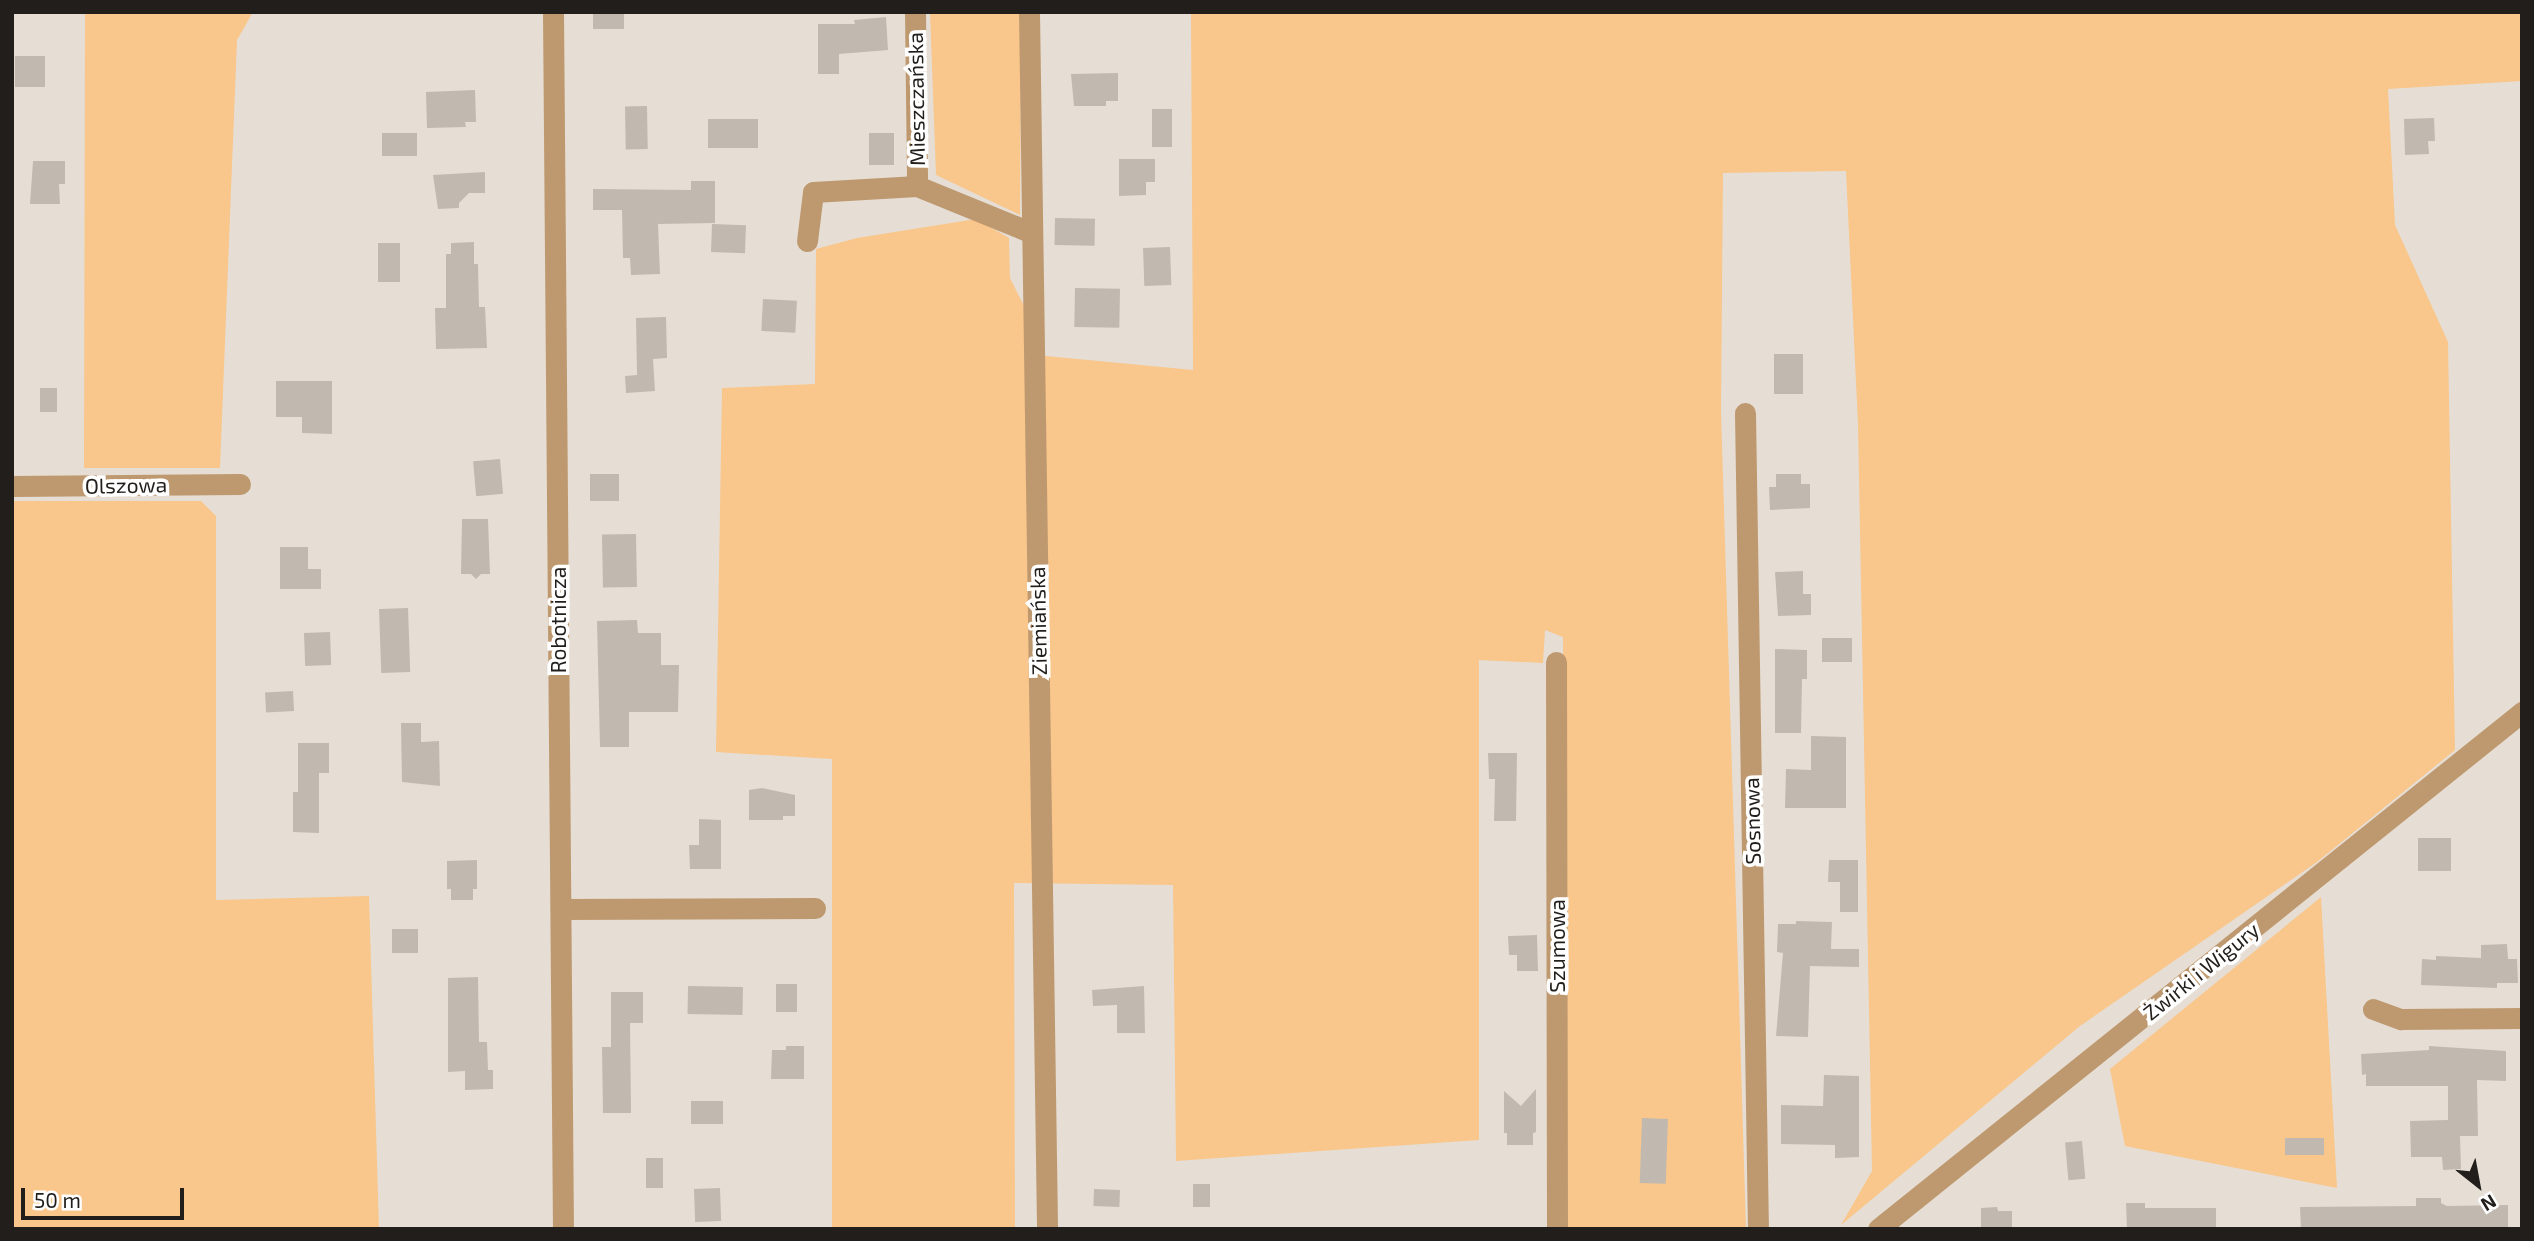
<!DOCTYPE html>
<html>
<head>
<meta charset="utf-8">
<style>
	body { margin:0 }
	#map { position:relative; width:2534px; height:1241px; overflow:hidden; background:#e6ded4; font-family:"Exo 2",sans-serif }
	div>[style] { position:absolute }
	.green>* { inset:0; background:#f9c68b }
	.building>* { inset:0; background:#c1b9b0; transform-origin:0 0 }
	.minor>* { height:21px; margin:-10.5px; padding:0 10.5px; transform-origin:10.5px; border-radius:10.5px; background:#be996f }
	span { translate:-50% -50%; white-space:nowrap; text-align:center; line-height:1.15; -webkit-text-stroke:7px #fff; paint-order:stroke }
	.street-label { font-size:21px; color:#211e1b }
	.frame { position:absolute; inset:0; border:14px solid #211e1b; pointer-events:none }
	.north { position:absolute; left:2443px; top:1150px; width:70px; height:70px; -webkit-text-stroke:5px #fff; paint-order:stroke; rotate:149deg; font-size:19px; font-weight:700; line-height:28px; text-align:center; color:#211e1b }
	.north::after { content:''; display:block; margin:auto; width:24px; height:32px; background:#211e1b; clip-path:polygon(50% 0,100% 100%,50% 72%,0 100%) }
	.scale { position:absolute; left:21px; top:1188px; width:163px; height:32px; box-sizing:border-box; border:4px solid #211e1b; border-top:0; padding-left:9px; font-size:21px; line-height:24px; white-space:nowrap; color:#211e1b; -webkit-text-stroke:5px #fff; paint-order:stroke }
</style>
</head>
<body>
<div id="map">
	<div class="green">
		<i style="clip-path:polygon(85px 12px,253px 12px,237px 40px,220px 468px,84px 468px)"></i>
		<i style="clip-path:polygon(930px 12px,1021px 12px,1020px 215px,936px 175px)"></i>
		<i style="clip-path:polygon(1191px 12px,2522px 12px,2522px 81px,2388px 89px,2395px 225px,2448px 342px,2455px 750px,2317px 862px,2080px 1026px,1841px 1225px,1872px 1171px,1858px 424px,1846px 171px,1723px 173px,1721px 412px,1746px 1229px,1567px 1229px,1563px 637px,1545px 630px,1543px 663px,1479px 660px,1479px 1140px,1176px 1161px,1173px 885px,1014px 883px,1015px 1229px,832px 1229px,832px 759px,716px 752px,722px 388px,815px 384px,816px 249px,857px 238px,976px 219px,1009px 238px,1010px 278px,1024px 306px,1025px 354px,1193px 370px)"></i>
		<i style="clip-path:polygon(12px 501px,201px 501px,216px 516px,216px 900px,369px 896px,379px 1229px,12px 1229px)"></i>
		<i style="clip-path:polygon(2321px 897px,2337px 1188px,2125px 1146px,2110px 1069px)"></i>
	</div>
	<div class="building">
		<i style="left:593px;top:12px;width:31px;height:17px"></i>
		<i style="clip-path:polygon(886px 17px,888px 50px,839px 54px,839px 74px,818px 74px,818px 24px,855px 24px,854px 20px)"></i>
		<i style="left:15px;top:56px;width:30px;height:31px"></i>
		<i style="clip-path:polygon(1118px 73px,1118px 101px,1106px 101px,1106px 106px,1074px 106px,1071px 74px)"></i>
		<i style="clip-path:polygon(475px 90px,476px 122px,465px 122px,466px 127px,427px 128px,426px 92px)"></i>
		<i style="left:647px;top:106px;width:43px;height:22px;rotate:89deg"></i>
		<i style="left:1152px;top:109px;width:20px;height:38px"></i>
		<i style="clip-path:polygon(2434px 118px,2435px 141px,2428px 141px,2429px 154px,2405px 155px,2404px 119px)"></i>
		<i style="left:708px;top:119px;width:50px;height:29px"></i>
		<i style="left:417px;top:133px;width:23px;height:35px;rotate:90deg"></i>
		<i style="left:869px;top:133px;width:25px;height:32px"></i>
		<i style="clip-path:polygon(1119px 159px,1155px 159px,1155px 182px,1146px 182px,1146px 195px,1119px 196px)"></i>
		<i style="clip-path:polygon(33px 161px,65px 161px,65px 184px,59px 184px,60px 204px,30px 204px)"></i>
		<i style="clip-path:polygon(485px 172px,485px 193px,469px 193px,459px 203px,459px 208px,438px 209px,433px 175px)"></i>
		<i style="clip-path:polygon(691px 181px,715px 181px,715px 223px,658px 224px,660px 274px,631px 275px,630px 258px,623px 258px,622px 210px,593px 210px,593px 189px,691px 190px)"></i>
		<i style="left:1055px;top:218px;width:40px;height:27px;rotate:1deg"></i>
		<i style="left:712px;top:224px;width:34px;height:28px;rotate:2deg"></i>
		<i style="clip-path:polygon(474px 242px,474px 264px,478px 264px,479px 307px,485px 307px,487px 348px,436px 349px,435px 308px,446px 308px,446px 254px,451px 254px,451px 243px)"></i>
		<i style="left:378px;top:243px;width:22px;height:39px"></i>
		<i style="left:1170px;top:247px;width:38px;height:27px;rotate:88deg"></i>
		<i style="left:1075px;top:288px;width:45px;height:39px;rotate:1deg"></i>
		<i style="left:763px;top:299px;width:34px;height:32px;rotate:3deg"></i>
		<i style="clip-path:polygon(666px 317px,667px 358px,653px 359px,655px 391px,626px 393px,625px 376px,637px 375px,636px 318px)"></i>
		<i style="left:1774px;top:354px;width:29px;height:40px"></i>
		<i style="clip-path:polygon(276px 381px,332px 381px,332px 434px,302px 433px,302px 417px,276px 417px)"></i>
		<i style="left:40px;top:388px;width:17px;height:24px"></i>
		<i style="left:500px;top:459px;width:35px;height:27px;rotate:85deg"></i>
		<i style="left:619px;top:474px;width:27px;height:29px;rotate:90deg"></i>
		<i style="clip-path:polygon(1776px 474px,1801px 474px,1801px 484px,1810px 484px,1810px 508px,1770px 510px,1769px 487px,1776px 487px)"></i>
		<i style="clip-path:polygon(462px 519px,488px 519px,490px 574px,481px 574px,476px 579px,471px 574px,461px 574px)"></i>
		<i style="left:636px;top:534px;width:53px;height:34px;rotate:89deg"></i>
		<i style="clip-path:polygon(280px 547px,308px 547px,308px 569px,321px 569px,321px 589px,280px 589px)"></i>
		<i style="clip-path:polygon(1803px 571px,1803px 594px,1811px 594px,1811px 615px,1778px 616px,1775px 572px)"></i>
		<i style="left:408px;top:608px;width:64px;height:29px;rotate:88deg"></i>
		<i style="clip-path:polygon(637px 620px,638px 633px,661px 633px,661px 665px,679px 665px,678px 712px,629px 712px,629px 747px,600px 747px,597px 621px)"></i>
		<i style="left:330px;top:632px;width:33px;height:26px;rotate:88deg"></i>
		<i style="left:1822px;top:638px;width:30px;height:24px"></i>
		<i style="clip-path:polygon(1775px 649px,1807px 650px,1807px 679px,1802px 679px,1801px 733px,1775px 733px)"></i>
		<i style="left:293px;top:691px;width:20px;height:28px;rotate:87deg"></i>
		<i style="clip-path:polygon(401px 723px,421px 723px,421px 742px,439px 741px,440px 786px,402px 782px)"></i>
		<i style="clip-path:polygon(1811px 736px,1846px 737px,1846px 808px,1785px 808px,1786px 769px,1811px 770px)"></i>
		<i style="clip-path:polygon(298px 743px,329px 743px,329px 773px,319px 773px,319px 833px,293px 832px,293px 792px,298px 792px)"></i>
		<i style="clip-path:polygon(1488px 753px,1517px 753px,1516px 821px,1494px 821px,1495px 779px,1489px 779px)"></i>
		<i style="clip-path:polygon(762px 788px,795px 795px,795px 816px,783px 816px,783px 820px,749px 820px,749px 790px)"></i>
		<i style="clip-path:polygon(699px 819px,721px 820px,721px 869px,690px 869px,689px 845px,699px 845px)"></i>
		<i style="left:2418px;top:838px;width:33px;height:33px"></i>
		<i style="clip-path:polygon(477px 860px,477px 889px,473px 889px,473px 900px,451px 900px,451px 889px,447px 889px,447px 861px)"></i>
		<i style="clip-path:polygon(1829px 860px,1858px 860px,1858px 912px,1840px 912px,1840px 882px,1828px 882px)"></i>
		<i style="clip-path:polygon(1796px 921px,1832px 922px,1831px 949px,1859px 949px,1859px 967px,1810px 966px,1808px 1037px,1776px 1036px,1783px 953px,1777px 952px,1778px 924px,1796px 924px)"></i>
		<i style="left:392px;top:929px;width:26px;height:24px"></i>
		<i style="clip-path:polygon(1537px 935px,1538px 971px,1517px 971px,1517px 955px,1509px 955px,1508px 936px)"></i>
		<i style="clip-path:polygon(2507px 944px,2508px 959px,2517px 959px,2518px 983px,2497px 983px,2497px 988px,2421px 985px,2422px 959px,2436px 960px,2436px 956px,2481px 958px,2481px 945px)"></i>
		<i style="clip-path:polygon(478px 977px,479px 1042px,487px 1042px,488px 1070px,493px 1070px,493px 1089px,465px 1090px,465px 1071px,448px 1072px,448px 978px)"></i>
		<i style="left:776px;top:984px;width:21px;height:28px"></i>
		<i style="left:688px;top:986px;width:55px;height:28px;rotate:1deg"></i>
		<i style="clip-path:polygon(1144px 986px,1145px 1033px,1117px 1033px,1117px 1005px,1093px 1006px,1092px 990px)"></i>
		<i style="clip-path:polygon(611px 992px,643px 992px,643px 1023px,630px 1023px,631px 1113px,603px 1113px,602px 1047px,611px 1047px)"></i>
		<i style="clip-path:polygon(786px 1046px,804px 1046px,804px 1079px,771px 1079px,772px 1050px,786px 1050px)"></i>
		<i style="clip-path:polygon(2429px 1046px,2506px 1051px,2506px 1081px,2477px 1080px,2478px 1136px,2460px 1136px,2461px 1169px,2443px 1170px,2442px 1157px,2411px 1157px,2410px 1121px,2448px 1120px,2448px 1086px,2366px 1086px,2366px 1074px,2362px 1075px,2361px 1054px,2429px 1050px)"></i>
		<i style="clip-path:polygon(1824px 1075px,1859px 1076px,1859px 1157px,1835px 1158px,1835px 1145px,1781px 1144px,1781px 1105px,1823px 1106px)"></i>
		<i style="clip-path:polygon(1536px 1089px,1536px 1132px,1533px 1133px,1533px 1145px,1507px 1145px,1507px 1133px,1504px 1133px,1504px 1091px,1521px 1106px)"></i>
		<i style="left:723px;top:1101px;width:23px;height:32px;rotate:90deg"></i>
		<i style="left:1642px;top:1118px;width:26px;height:65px;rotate:2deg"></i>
		<i style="left:2324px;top:1138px;width:17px;height:39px;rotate:90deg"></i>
		<i style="left:2082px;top:1141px;width:38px;height:17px;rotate:85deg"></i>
		<i style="left:646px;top:1158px;width:17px;height:30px"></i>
		<i style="left:1193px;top:1184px;width:17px;height:23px"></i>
		<i style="left:720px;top:1188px;width:33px;height:26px;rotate:88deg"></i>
		<i style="left:1094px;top:1189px;width:26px;height:17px;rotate:2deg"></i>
		<i style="clip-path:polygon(2416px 1198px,2441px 1198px,2441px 1203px,2447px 1206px,2508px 1205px,2508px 1229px,2301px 1229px,2300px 1207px,2416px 1206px)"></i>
		<i style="clip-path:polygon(2126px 1203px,2145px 1203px,2145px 1208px,2216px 1208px,2216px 1229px,2127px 1229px)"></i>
		<i style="clip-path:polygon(1997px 1207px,1998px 1211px,2012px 1211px,2012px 1229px,1981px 1229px,1981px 1208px)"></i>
	</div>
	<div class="minor">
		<i style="left:553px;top:12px;width:1217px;rotate:89.53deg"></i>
		<i style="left:915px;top:12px;width:174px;rotate:89.3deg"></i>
		<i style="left:1029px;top:12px;width:1217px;rotate:89.15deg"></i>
		<i style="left:807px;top:241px;width:49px;rotate:-83deg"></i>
		<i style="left:813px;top:192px;width:104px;rotate:-3.3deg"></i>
		<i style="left:917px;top:186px;width:124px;rotate:22.2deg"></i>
		<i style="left:1745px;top:413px;width:816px;rotate:89.09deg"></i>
		<i style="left:12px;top:486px;width:228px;rotate:-0.5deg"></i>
		<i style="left:1556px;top:662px;width:567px;rotate:89.9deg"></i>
		<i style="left:561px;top:909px;width:254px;rotate:-0.2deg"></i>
		<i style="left:2373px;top:1009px;width:30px;rotate:20deg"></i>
		<i style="left:2401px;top:1019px;width:121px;rotate:-0.5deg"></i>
		<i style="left:1878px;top:1229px;width:826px;rotate:-38.76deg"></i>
	</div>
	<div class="street-label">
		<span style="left:916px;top:99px;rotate:-91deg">Mieszczańska</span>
		<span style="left:126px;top:485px;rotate:-1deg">Olszowa</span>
		<span style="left:558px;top:620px;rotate:-90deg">Robotnicza</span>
		<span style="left:1038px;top:621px;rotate:-91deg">Ziemiańska</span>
		<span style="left:1752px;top:821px;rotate:-91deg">Sosnowa</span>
		<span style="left:1557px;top:946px;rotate:-90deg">Szumowa</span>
		<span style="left:2201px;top:971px;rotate:-39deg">Żwirki i Wigury</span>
	</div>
	<div class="frame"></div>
	<div class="north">N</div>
	<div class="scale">50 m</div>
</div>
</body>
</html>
